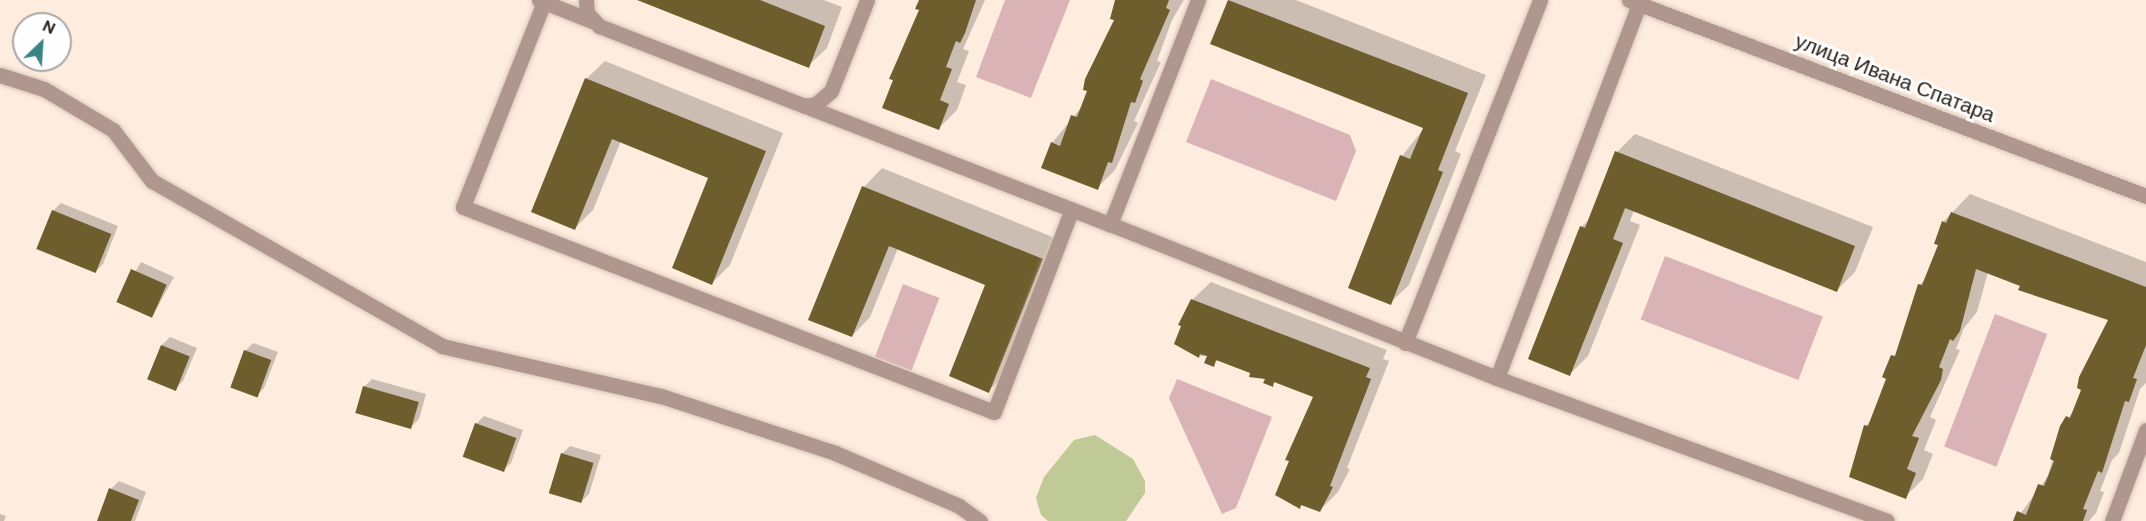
<!DOCTYPE html>
<html>
<head>
<meta charset="utf-8">
<style>
	body { margin:0 }
	#map { position:relative; width:2146px; height:521px; overflow:hidden; background:#feedde; font-family:"DM Sans",sans-serif }
	div>[style] { position:absolute }
	.green>* { inset:0; background:#dab3b6; transform-origin:0 0 }
	.water>* { inset:0; background:#bfca96 }
	.shadow>* { inset:0; background:#0003 }
	.building>* { inset:0; background:#6f5e2d; transform-origin:0 0 }
	.roads { filter:drop-shadow(0 0 2px #d8c8bb) drop-shadow(0 0 2px #d8c8bb) }
	.minor>* { height:15px; margin:-7.5px; padding:0 7.5px; transform-origin:7.5px; border-radius:7.5px; background:#af968e }
	span { translate:-50% -50%; white-space:nowrap; text-align:center; line-height:1.15; -webkit-text-stroke:6px #fefefe; paint-order:stroke }
	.street-label { font-size:21px; color:#2a221c }
	.north { position:absolute; left:12px; top:12px; width:60px; height:60px; box-sizing:border-box; background:#fefefe; border:2px solid #a9a6a4; border-radius:50%; rotate:25deg; font-size:16px; font-weight:700; line-height:24px; text-align:center; color:#2a221c }
	.north::after { content:''; display:block; margin:auto; width:21px; height:27px; background:#3b8485; clip-path:polygon(50% 0,100% 100%,50% 72%,0 100%) }
</style>
</head>
<body>
<div id="map">
	<div class="green">
		<i style="clip-path:polygon(1005px 0,1070px 0,1031px 98px,976px 77px)"></i>
		<i style="clip-path:polygon(1211px 79px,1350px 135px,1356px 151px,1336px 201px,1186px 142px)"></i>
		<i style="left:1665px;top:256px;width:169px;height:68px;rotate:21deg"></i>
		<i style="left:903px;top:284px;width:39px;height:78px;rotate:21deg"></i>
		<i style="left:1995px;top:314px;width:56px;height:142px;rotate:21deg"></i>
		<i style="clip-path:polygon(1177px 379px,1272px 417px,1236px 508px,1222px 514px,1169px 398px)"></i>
	</div>
	<div class="water">
		<i style="clip-path:polygon(1095px 435px,1133px 459px,1145px 481px,1145px 493px,1126px 521px,1048px 521px,1041px 515px,1036px 498px,1044px 477px,1074px 440px)"></i>
	</div>
	<div class="shadow">
		<i style="clip-path:polygon(641px 0,824px 0,842px 7px,827px 48px,808px 66px)"></i>
		<i style="clip-path:polygon(921px 0,985px 0,963px 49px,969px 51px,957px 82px,966px 85px,957px 110px,939px 128px)"></i>
		<i style="clip-path:polygon(1117px 0,1184px 0,1172px 20px,1157px 61px,1161px 62px,1134px 121px,1138px 123px,1115px 170px,1097px 188px,1052px 143px,1084px 104px,1089px 90px,1086px 79px,1116px 19px)"></i>
		<i style="clip-path:polygon(1229px 0,1296px 0,1486px 75px,1455px 151px,1461px 154px,1409px 285px,1390px 303px,1402px 156px,1425px 127px,1212px 43px)"></i>
		<i style="clip-path:polygon(605px 61px,783px 133px,730px 265px,712px 283px,710px 177px,621px 141px,593px 210px,575px 228px,586px 79px)"></i>
		<i style="clip-path:polygon(1635px 134px,1873px 227px,1855px 272px,1837px 290px,1634px 210px,1630px 221px,1640px 225px,1588px 356px,1570px 374px,1581px 227px,1591px 218px,1617px 152px)"></i>
		<i style="clip-path:polygon(882px 168px,1060px 240px,1007px 373px,988px 391px,987px 285px,898px 248px,870px 317px,852px 336px,864px 187px)"></i>
		<i style="clip-path:polygon(1970px 194px,2146px 262px,2146px 383px,2140px 389px,2119px 453px,2112px 460px,2100px 491px,2104px 492px,2096px 513px,2089px 521px,2015px 521px,2048px 476px,2062px 426px,2075px 409px,2110px 319px,1988px 272px,1977px 312px,1964px 328px,1956px 349px,1960px 350px,1930px 417px,1936px 420px,1924px 450px,1933px 454px,1923px 479px,1905px 497px,1866px 426px,1873px 418px,1920px 285px,1927px 277px,1940px 244px,1943px 222px)"></i>
		<i style="clip-path:polygon(61px 203px,118px 226px,103px 264px,95px 272px,53px 211px)"></i>
		<i style="clip-path:polygon(141px 262px,174px 277px,152px 317px,118px 301px)"></i>
		<i style="clip-path:polygon(1211px 282px,1387px 350px,1383px 359px,1389px 361px,1347px 468px,1350px 469px,1338px 492px,1320px 510px,1303px 504px,1300px 507px,1315px 396px,1276px 381px,1272px 385px,1267px 378px,1219px 359px,1213px 365px,1209px 356px,1199px 356px,1192px 300px)"></i>
		<i style="clip-path:polygon(170px 337px,197px 348px,183px 381px,175px 389px,162px 345px)"></i>
		<i style="clip-path:polygon(253px 343px,278px 352px,264px 388px,256px 396px,245px 351px)"></i>
		<i style="clip-path:polygon(372px 379px,426px 394px,419px 419px,411px 427px,364px 387px)"></i>
		<i style="clip-path:polygon(484px 416px,523px 430px,511px 463px,503px 470px,476px 424px)"></i>
		<i style="clip-path:polygon(570px 446px,601px 455px,589px 494px,581px 502px,562px 454px)"></i>
		<i style="clip-path:polygon(119px 481px,146px 492px,135px 521px,99px 521px,111px 489px)"></i>
		<i style="clip-path:polygon(0 514px,6px 516px,4px 521px,0 521px)"></i>
	</div>
	<div class="building">
		<i style="clip-path:polygon(637px 0,760px 0,825px 26px,809px 68px)"></i>
		<i style="clip-path:polygon(919px 0,976px 0,965px 33px,960px 43px,956px 41px,946px 67px,952px 69px,940px 100px,949px 104px,939px 130px,882px 108px,893px 80px,889px 79px,919px 10px,915px 9px)"></i>
		<i style="clip-path:polygon(1115px 0,1169px 0,1166px 8px,1170px 10px,1140px 79px,1143px 81px,1135px 103px,1131px 102px,1112px 163px,1108px 162px,1098px 190px,1041px 168px,1051px 142px,1060px 146px,1071px 115px,1077px 117px,1087px 91px,1083px 90px,1085px 79px,1114px 20px,1110px 19px)"></i>
		<i style="clip-path:polygon(1228px 0,1468px 93px,1438px 170px,1443px 172px,1391px 305px,1348px 288px,1400px 155px,1410px 159px,1423px 128px,1210px 44px)"></i>
		<i style="clip-path:polygon(585px 78px,766px 151px,712px 285px,672px 268px,708px 178px,612px 139px,575px 230px,531px 212px)"></i>
		<i style="clip-path:polygon(1615px 151px,1855px 246px,1837px 292px,1625px 208px,1613px 239px,1623px 243px,1570px 376px,1528px 359px,1580px 226px,1585px 228px)"></i>
		<i style="clip-path:polygon(862px 186px,1043px 259px,989px 393px,949px 376px,985px 285px,889px 246px,852px 337px,808px 320px)"></i>
		<i style="left:52px;top:210px;width:64px;height:42px;rotate:22deg"></i>
		<i style="clip-path:polygon(1951px 212px,2146px 287px,2146px 345px,2133px 378px,2137px 379px,2129px 402px,2125px 401px,2102px 473px,2098px 471px,2083px 509px,2087px 510px,2083px 521px,2013px 521px,2017px 511px,2026px 515px,2038px 484px,2044px 486px,2054px 461px,2050px 459px,2060px 426px,2066px 416px,2070px 418px,2081px 390px,2077px 388px,2079px 377px,2108px 320px,2018px 290px,2020px 286px,1976px 269px,1960px 331px,1953px 341px,1950px 339px,1939px 367px,1943px 369px,1941px 380px,1912px 436px,1919px 438px,1907px 469px,1916px 473px,1906px 499px,1849px 477px,1864px 425px,1868px 426px,1886px 379px,1882px 377px,1891px 355px,1895px 356px,1918px 284px,1922px 285px,1938px 245px,1934px 244px,1942px 221px,1946px 223px)"></i>
		<i style="left:131px;top:269px;width:39px;height:36px;rotate:24deg"></i>
		<i style="clip-path:polygon(1191px 299px,1370px 368px,1366px 377px,1371px 379px,1330px 486px,1333px 487px,1320px 512px,1301px 505px,1300px 509px,1275px 495px,1289px 461px,1285px 460px,1313px 397px,1274px 382px,1273px 387px,1263px 383px,1265px 379px,1249px 377px,1250px 373px,1216px 360px,1214px 367px,1204px 363px,1207px 356px,1200px 354px,1199px 358px,1174px 344px,1181px 326px,1178px 325px)"></i>
		<i style="left:161px;top:345px;width:31px;height:37px;rotate:22deg"></i>
		<i style="left:244px;top:350px;width:29px;height:40px;rotate:20deg"></i>
		<i style="left:363px;top:386px;width:58px;height:28px;rotate:16deg"></i>
		<i style="left:475px;top:423px;width:44px;height:36px;rotate:20deg"></i>
		<i style="left:561px;top:453px;width:34px;height:42px;rotate:17deg"></i>
		<i style="clip-path:polygon(109px 488px,139px 500px,131px 521px,97px 521px)"></i>
	</div>
	<div class="roads">
		<div class="minor">
			<i style="left:539px;top:0;width:57px;rotate:21.6deg"></i>
			<i style="left:586px;top:0;width:13px;rotate:86deg"></i>
			<i style="left:587px;top:13px;width:18px;rotate:47deg"></i>
			<i style="left:599px;top:26px;width:221px;rotate:21.2deg"></i>
			<i style="left:805px;top:106px;width:11px;rotate:-10deg"></i>
			<i style="left:816px;top:104px;width:20px;rotate:-41deg"></i>
			<i style="left:831px;top:91px;width:98px;rotate:-68.4deg"></i>
			<i style="left:1198px;top:0;width:241px;rotate:111.4deg"></i>
			<i style="left:1110px;top:224px;width:417px;rotate:21.7deg"></i>
			<i style="left:1497px;top:378px;width:415px;rotate:20.1deg"></i>
			<i style="left:1629px;top:0;width:553px;rotate:20.76deg"></i>
			<i style="left:544px;top:2px;width:220px;rotate:111.6deg"></i>
			<i style="left:463px;top:207px;width:569px;rotate:21.11deg"></i>
			<i style="left:994px;top:412px;width:217px;rotate:-69deg"></i>
			<i style="left:0;top:75px;width:46px;rotate:17.7deg"></i>
			<i style="left:44px;top:89px;width:80px;rotate:30.7deg"></i>
			<i style="left:113px;top:130px;width:64px;rotate:52.6deg"></i>
			<i style="left:152px;top:181px;width:334px;rotate:29.6deg"></i>
			<i style="left:442px;top:346px;width:225px;rotate:12.9deg"></i>
			<i style="left:661px;top:396px;width:183px;rotate:18.1deg"></i>
			<i style="left:835px;top:453px;width:135px;rotate:23.1deg"></i>
			<i style="left:959px;top:506px;width:26px;rotate:36deg"></i>
			<i style="left:805px;top:106px;width:327px;rotate:21.2deg"></i>
			<i style="left:1405px;top:343px;width:369px;rotate:-68.5deg"></i>
			<i style="left:1497px;top:378px;width:400px;rotate:-69.2deg"></i>
			<i style="left:2112px;top:521px;width:97px;rotate:-69.5deg"></i>
		</div>
	</div>
	<div class="street-label">
		<span style="left:1895px;top:78px;rotate:21deg">улица Ивана Спатара</span>
	</div>
	<div class="north">N</div>
</div>
</body>
</html>
